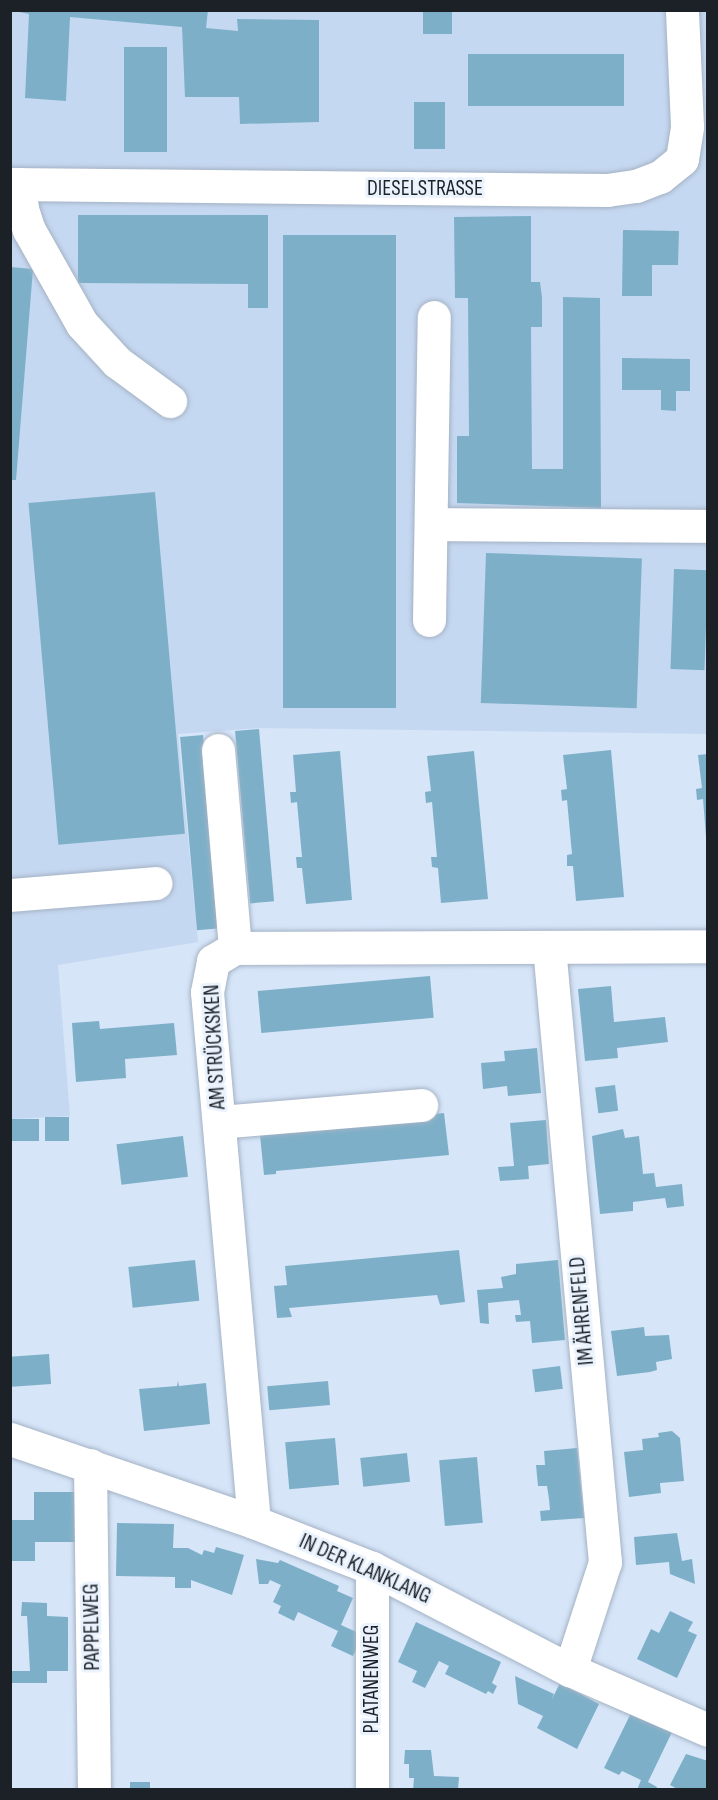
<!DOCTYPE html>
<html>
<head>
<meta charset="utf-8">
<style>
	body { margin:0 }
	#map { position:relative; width:718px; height:1800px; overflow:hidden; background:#d6e5f8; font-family:"Sofia Sans Condensed",sans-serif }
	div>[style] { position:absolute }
	.built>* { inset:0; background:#c5d8f1 }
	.building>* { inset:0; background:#7db0c8; transform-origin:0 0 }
	.roads { filter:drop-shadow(0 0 2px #a4b2c4) drop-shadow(0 0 2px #a4b2c4) }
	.minor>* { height:33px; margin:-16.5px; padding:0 16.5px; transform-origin:16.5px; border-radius:16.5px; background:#fff }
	span { translate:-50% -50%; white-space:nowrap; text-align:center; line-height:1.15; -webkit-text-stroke:6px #e9f2fd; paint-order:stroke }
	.street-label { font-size:22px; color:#1b2127 }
	.frame { position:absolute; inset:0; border:12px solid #1b2127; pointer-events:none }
</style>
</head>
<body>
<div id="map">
	<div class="built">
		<i style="clip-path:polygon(11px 11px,707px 11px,707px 734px,260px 728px,178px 734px,198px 942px,58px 965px,70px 1116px,11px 1119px)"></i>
	</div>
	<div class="building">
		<i style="clip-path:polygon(10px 10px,208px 10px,206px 28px,238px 31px,237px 19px,319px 20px,319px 122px,240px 124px,239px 97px,185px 97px,182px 27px,70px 17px,66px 101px,25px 98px,29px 14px)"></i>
		<i style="left:423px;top:10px;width:29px;height:24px"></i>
		<i style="left:124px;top:47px;width:43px;height:105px"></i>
		<i style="left:468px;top:54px;width:156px;height:52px"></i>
		<i style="left:414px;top:102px;width:31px;height:47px"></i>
		<i style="clip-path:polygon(78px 215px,268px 215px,268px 308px,248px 308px,248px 284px,78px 283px)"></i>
		<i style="clip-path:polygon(531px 216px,531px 282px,540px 282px,542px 297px,542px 327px,531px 327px,532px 469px,563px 469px,563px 297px,600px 298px,601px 508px,457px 503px,457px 436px,469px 436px,468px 298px,455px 298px,454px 217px)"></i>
		<i style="clip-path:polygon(623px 230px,679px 231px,678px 265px,652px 265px,652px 296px,622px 296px)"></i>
		<i style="left:396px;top:235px;width:473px;height:113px;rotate:90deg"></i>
		<i style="clip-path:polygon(10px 267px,33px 269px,16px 480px,10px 480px)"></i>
		<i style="clip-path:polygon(622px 358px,690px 359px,690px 391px,676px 391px,676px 411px,661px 410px,661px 390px,622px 390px)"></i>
		<i style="left:155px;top:492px;width:343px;height:127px;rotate:85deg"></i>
		<i style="left:486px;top:553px;width:156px;height:150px;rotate:2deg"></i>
		<i style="left:674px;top:569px;width:34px;height:100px;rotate:2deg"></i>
		<i style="left:259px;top:729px;width:173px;height:24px;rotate:85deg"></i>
		<i style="left:203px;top:735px;width:194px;height:23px;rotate:85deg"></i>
		<i style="clip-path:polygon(611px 750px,624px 897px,576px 901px,573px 866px,567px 866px,567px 855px,572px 854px,567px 800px,562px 801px,561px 790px,567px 789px,563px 755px)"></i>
		<i style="clip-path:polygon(340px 751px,352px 900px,306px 904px,302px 868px,297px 868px,296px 857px,302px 857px,297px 802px,291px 803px,290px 792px,296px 792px,293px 755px)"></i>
		<i style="clip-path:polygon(474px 751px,488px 899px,441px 903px,438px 868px,432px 867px,431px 857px,437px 857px,432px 802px,426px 803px,425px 792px,431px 791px,427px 756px)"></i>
		<i style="clip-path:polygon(708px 754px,708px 837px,706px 837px,703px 799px,697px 800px,696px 789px,702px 788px,698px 755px)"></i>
		<i style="left:430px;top:976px;width:42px;height:173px;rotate:85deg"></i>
		<i style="clip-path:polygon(611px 986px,614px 1022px,665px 1017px,668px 1042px,617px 1048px,618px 1058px,585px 1061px,578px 989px)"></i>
		<i style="clip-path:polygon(99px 1021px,100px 1029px,174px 1023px,177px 1055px,125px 1059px,126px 1078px,76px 1082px,72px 1023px)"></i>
		<i style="clip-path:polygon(537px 1048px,541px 1093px,508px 1096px,507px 1086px,483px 1089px,481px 1063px,505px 1061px,504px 1051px)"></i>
		<i style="left:615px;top:1085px;width:26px;height:20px;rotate:83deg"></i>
		<i style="clip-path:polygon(444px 1113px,449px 1155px,276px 1171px,276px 1174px,264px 1175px,260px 1135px)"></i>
		<i style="left:45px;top:1117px;width:24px;height:24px"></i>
		<i style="left:10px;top:1119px;width:29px;height:22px"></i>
		<i style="clip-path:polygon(546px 1120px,549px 1164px,528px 1166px,529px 1179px,500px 1181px,498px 1167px,514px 1166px,510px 1123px)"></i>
		<i style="clip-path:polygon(623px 1129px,625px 1138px,639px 1136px,643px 1174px,654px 1173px,656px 1187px,682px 1184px,684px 1206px,667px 1208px,665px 1198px,633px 1202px,633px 1211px,600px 1214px,592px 1136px)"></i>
		<i style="left:183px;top:1136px;width:41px;height:67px;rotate:83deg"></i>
		<i style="clip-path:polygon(459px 1250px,465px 1302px,440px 1305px,437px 1295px,289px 1308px,292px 1317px,277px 1318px,274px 1286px,287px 1285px,285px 1266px)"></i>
		<i style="left:195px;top:1260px;width:41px;height:67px;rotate:84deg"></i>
		<i style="clip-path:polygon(558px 1260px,565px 1340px,532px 1343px,530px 1321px,516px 1322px,515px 1315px,521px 1315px,519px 1300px,488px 1303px,489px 1324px,480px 1323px,477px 1290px,503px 1288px,501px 1277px,516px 1274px,516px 1264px)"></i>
		<i style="clip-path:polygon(644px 1327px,645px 1336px,669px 1335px,672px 1359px,656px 1362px,657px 1370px,650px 1372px,617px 1376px,611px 1331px)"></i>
		<i style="left:49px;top:1354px;width:30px;height:39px;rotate:86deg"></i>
		<i style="left:560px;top:1366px;width:23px;height:28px;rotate:83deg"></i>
		<i style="clip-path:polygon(178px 1381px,179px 1386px,206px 1383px,210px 1424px,144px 1431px,139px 1389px,177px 1386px)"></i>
		<i style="left:328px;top:1381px;width:24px;height:61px;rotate:85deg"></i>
		<i style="clip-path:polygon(672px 1431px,680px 1438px,684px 1481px,660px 1483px,661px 1493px,629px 1497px,624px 1452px,643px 1450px,642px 1439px,659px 1437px,658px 1433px)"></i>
		<i style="left:335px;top:1438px;width:47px;height:50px;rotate:85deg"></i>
		<i style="clip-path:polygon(577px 1448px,584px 1518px,541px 1521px,540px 1511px,550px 1510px,549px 1499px,547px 1486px,538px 1486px,536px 1465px,545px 1465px,544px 1451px)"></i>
		<i style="left:407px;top:1453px;width:29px;height:47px;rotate:84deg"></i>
		<i style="left:477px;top:1457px;width:66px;height:38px;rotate:85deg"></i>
		<i style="clip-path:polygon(34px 1492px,75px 1492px,75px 1542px,35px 1542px,35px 1561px,10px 1561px,10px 1520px,34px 1520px)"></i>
		<i style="clip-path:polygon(117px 1523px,174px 1524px,173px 1548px,188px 1548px,202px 1555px,204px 1550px,214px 1553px,216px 1547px,244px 1555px,232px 1595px,191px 1580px,191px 1588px,175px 1588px,175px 1577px,116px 1576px)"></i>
		<i style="clip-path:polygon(677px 1533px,682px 1561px,692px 1559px,695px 1584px,670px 1574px,669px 1562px,636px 1565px,634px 1537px)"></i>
		<i style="clip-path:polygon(256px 1559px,278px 1563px,280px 1560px,339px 1586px,337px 1591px,353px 1598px,341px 1625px,363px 1635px,353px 1656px,331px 1646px,338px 1631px,298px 1612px,294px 1621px,278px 1613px,281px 1606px,273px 1602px,281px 1585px,270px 1580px,268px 1584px,259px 1584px)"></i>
		<i style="clip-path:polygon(22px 1602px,47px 1603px,47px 1616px,68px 1617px,68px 1671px,47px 1671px,47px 1683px,10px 1683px,10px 1671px,30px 1671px,27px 1616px,21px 1616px)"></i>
		<i style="clip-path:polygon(670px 1611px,693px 1622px,688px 1631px,697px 1635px,677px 1678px,637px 1659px,651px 1629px,659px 1633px)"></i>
		<i style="clip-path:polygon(416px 1622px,501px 1662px,492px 1683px,497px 1686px,493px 1694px,488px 1691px,486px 1694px,445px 1674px,449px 1666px,439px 1661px,425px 1688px,412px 1682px,417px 1671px,398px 1662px)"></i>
		<i style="clip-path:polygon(515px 1676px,554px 1694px,551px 1701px,560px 1683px,599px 1704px,577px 1749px,537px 1728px,543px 1716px,518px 1704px)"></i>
		<i style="clip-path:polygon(632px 1711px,673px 1730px,648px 1782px,657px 1787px,656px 1790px,637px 1790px,641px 1780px,622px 1771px,619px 1775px,604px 1768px)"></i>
		<i style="clip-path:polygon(405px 1750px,431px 1750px,434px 1776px,459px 1777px,458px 1790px,413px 1790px,414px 1778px,409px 1778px,409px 1764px,404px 1764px)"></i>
		<i style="clip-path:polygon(686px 1754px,708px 1761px,706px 1790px,679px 1790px,670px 1785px)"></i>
		<i style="left:130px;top:1782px;width:20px;height:8px"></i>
	</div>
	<div class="roads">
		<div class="minor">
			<i style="left:10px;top:184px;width:597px;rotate:0.58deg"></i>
			<i style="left:607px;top:190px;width:29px;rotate:-8deg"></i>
			<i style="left:636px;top:186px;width:26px;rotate:-21deg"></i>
			<i style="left:660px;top:177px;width:28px;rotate:-39deg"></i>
			<i style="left:682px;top:159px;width:33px;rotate:-81deg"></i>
			<i style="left:687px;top:126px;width:116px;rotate:-92.5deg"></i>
			<i style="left:19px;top:184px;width:25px;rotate:83deg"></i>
			<i style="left:22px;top:209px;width:22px;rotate:72deg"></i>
			<i style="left:29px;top:230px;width:108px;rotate:60.6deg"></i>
			<i style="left:82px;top:324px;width:52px;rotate:47.4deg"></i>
			<i style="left:117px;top:362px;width:66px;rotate:36.3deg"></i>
			<i style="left:431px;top:524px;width:277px;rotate:0.4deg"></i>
			<i style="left:429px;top:620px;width:303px;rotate:-89.1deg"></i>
			<i style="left:218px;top:750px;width:199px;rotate:85.1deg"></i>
			<i style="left:10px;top:895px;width:146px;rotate:-4.7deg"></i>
			<i style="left:549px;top:947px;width:618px;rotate:84.8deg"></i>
			<i style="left:605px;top:1562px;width:114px;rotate:108deg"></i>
			<i style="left:219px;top:1122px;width:203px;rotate:-4.8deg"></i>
			<i style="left:10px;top:1439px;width:258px;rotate:18.8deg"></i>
			<i style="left:254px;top:1522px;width:127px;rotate:21.3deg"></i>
			<i style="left:372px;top:1568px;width:223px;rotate:27.3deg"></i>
			<i style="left:570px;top:1670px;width:150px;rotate:23.5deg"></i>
			<i style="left:90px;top:1465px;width:325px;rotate:89.3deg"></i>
			<i style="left:254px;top:1522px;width:532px;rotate:-95.07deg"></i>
			<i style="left:207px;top:992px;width:32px;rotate:-79deg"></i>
			<i style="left:213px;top:961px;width:26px;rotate:-31deg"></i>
			<i style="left:235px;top:948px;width:473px;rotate:-0.2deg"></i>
			<i style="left:372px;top:1568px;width:222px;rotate:90deg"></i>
		</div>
	</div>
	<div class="street-label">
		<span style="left:425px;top:189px">DIESELSTRASSE</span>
		<span style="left:215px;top:1047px;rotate:-93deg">AM STRÜCKSKEN</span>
		<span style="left:582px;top:1311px;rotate:-95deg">IM ÄHRENFELD</span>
		<span style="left:365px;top:1569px;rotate:24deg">IN DER KLANKLANG</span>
		<span style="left:92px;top:1627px;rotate:-91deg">PAPPELWEG</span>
		<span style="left:372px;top:1679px;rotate:-90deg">PLATANENWEG</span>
	</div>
	<div class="frame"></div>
</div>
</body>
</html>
